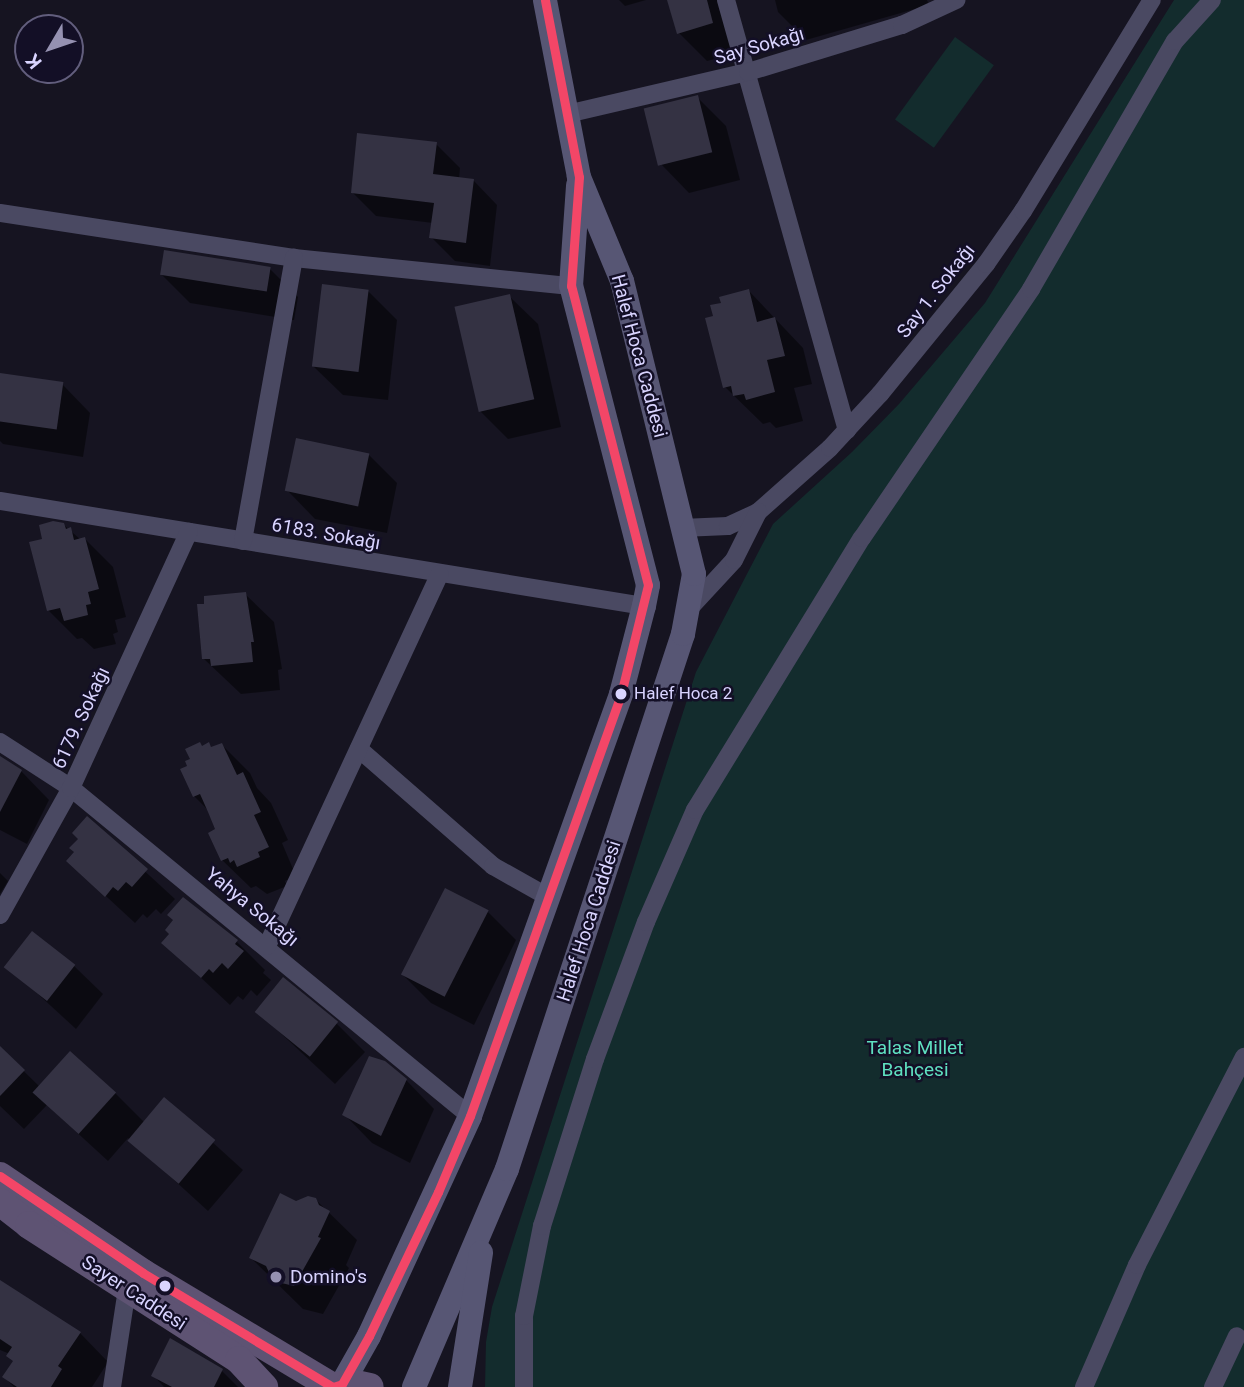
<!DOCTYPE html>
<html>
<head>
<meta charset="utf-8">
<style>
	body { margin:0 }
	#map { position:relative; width:1244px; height:1387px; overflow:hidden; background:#161421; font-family:Roboto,sans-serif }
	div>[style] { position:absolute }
	.green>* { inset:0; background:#132c2d; transform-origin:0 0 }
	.shadow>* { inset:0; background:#0007 }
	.building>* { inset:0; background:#343243; transform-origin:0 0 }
	.minor>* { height:18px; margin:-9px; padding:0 9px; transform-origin:9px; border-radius:9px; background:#4a4962 }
	.secondary>* { height:24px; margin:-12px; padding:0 12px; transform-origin:12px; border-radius:12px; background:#575674 }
	.primary>* { height:28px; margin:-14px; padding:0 14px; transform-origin:14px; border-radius:14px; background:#5e5373 }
	.bus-1>* { height:9px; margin:-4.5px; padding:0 4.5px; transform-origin:4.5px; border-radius:4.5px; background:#f34667 }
	.dots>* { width:19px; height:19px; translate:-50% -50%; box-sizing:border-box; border:4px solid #130f26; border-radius:50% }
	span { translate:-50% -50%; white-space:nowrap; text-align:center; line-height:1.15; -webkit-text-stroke:5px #130f26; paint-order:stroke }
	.bus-label { font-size:17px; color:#d9d4ff }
	.left { translate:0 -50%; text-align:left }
	.street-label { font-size:19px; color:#d9d4ff }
	.park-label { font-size:19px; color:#5fe0c0 }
	.poi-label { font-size:19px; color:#d9d4ff }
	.north { position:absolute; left:14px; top:14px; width:70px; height:70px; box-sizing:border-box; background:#130f26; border:2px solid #625e7d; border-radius:50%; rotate:231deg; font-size:19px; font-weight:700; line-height:28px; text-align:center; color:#d9d4ff }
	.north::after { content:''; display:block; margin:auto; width:24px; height:32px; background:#9591b1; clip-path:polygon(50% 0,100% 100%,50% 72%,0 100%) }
</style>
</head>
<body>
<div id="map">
	<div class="green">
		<i style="clip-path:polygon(1174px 0,1244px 0,1244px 1387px,485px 1387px,486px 1342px,492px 1307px,696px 672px,773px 524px,852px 452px,899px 404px,985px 303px)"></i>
		<i style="left:955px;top:37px;width:48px;height:102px;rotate:36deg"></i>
	</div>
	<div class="shadow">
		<i style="clip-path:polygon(619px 0,646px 0,625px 6px)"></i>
		<i style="clip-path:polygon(669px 0,726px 0,741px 52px,707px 61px,679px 33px)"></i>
		<i style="clip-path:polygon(775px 0,927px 0,929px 5px,806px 40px,778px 12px)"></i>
		<i style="clip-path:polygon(697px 97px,726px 126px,740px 180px,689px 193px,661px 164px)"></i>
		<i style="clip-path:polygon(436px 144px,460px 168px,459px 179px,474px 181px,497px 205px,490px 266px,455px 261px,431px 237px,433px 223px,376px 216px,352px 192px)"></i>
		<i style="clip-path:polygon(270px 269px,298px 297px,294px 320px,190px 303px,161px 274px)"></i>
		<i style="clip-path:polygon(368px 291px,397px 320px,388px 400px,343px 395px,314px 367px)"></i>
		<i style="clip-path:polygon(749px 291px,803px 348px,812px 384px,794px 388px,803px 421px,776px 428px,770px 422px,763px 424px,725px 387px,715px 317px,723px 304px)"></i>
		<i style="clip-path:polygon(509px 296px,538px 324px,561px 427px,508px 439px,480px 411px)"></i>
		<i style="clip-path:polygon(0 374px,62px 384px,90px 413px,83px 457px,3px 444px,0 441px)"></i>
		<i style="clip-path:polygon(368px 454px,397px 483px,387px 533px,315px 519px,287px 490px)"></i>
		<i style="clip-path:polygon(64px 525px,81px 540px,85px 539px,113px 567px,126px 617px,115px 620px,118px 632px,113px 634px,116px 644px,94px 649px,82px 638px,77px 639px,49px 611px,44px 540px)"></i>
		<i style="clip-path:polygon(245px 594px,274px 622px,282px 669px,278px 670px,280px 690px,241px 694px,204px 659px)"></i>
		<i style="clip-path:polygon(209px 745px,213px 749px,222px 745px,250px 773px,257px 788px,271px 803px,288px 840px,282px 843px,296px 876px,285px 881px,287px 886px,267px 894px,256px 886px,251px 888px,222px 860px,218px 830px,209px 811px,194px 796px,190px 767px,203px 747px)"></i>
		<i style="clip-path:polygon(0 758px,21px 771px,49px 800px,27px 844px,0 830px)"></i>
		<i style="clip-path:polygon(87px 818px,175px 899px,161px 914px,156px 909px,147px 918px,143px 914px,135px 923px,68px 861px,76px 852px)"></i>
		<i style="clip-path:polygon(0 873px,8px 881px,0 894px)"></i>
		<i style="clip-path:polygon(183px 899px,237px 942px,265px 970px,263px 973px,271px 980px,257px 996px,251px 990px,243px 1000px,238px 996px,230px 1005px,164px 943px,172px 934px)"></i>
		<i style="clip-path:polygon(488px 912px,516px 940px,474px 1025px,431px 1003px,403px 975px)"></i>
		<i style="clip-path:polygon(32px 933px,74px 966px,103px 994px,76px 1029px,27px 984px)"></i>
		<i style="clip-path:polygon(256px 1010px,336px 1023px,365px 1052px,335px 1084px)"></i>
		<i style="clip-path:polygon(0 1048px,40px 1087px,115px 1093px,145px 1123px,165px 1099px,243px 1170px,208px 1211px,128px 1138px,108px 1161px,47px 1105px,24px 1129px,0 1106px)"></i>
		<i style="clip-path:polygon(406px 1080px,434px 1109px,410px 1163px,372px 1143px,344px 1114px)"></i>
		<i style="clip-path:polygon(315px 1199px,357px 1240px,346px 1265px,349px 1268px,323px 1314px,303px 1309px,251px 1258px,296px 1203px)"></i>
		<i style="clip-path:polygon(0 1282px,80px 1333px,108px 1362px,92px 1387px,14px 1387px,4px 1377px,14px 1362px,10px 1354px,0 1350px)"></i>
		<i style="clip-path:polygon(222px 1371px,238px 1387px,164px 1387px,153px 1375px)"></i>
	</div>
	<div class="building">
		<i style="clip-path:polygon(667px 0,707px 0,713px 23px,677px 34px)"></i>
		<i style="left:698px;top:95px;width:59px;height:56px;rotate:76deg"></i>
		<i style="clip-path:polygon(357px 133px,437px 142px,433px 174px,474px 179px,466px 243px,429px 238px,434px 203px,351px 193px)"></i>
		<i style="left:164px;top:250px;width:108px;height:25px;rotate:9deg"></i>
		<i style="left:322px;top:284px;width:47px;height:83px;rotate:7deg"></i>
		<i style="clip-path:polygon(749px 289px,757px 322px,775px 317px,785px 356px,767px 360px,775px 392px,746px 400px,744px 394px,733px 396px,731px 386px,723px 388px,705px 318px,713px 316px,710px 305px,721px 303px,719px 297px)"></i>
		<i style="left:510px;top:294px;width:108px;height:57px;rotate:77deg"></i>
		<i style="left:0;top:373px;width:64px;height:48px;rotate:8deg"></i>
		<i style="left:296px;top:438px;width:75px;height:54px;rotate:12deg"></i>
		<i style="clip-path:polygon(53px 521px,64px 523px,66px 529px,71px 527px,74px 540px,85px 537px,99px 589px,88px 592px,91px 604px,86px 605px,88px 615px,64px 621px,60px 608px,47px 611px,29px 542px,42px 539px,39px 525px)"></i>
		<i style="clip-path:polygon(246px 592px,254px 642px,251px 642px,253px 662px,211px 666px,210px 659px,202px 659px,197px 604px,204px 604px,204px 596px)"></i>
		<i style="clip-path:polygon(200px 742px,202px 746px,209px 742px,211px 747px,222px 743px,237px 775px,243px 772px,261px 812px,254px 815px,269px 847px,258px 852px,260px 857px,237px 867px,234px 860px,230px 863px,228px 858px,221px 861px,208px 833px,215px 829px,208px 812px,200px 794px,193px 797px,180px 769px,187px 766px,185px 761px,190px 759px,185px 749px)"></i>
		<i style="clip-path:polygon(0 756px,22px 770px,0 812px)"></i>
		<i style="clip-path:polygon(87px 816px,148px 869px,132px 887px,126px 882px,118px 891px,113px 887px,105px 897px,66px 861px,74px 852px,69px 848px,78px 839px,72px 833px)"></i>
		<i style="left:445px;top:888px;width:49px;height:97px;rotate:27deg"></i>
		<i style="clip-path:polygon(183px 897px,238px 940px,235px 944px,244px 951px,228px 969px,222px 963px,213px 973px,209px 969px,201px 978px,161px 943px,169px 934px,165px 930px,173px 920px,167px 915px)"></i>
		<i style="left:32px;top:931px;width:55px;height:46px;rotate:38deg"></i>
		<i style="left:283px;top:977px;width:71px;height:45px;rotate:39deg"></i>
		<i style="clip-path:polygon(0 1046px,25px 1070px,0 1096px)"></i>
		<i style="left:70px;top:1051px;width:62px;height:56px;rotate:42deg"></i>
		<i style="clip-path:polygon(369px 1056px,385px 1061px,407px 1079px,381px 1136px,342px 1115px)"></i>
		<i style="left:164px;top:1097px;width:67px;height:57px;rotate:40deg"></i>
		<i style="clip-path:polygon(280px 1193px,296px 1201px,308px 1196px,316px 1198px,319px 1205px,330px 1211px,318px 1237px,321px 1238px,294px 1286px,273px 1281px,266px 1266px,249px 1258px)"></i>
		<i style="clip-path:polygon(0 1280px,81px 1332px,58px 1366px,62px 1369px,51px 1387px,17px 1387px,2px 1377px,13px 1361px,6px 1356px,12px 1347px,0 1339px)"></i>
		<i style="clip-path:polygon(170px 1338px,223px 1369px,214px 1387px,172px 1387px,151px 1376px)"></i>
	</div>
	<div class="minor">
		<i style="left:726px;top:0;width:447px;rotate:74.3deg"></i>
		<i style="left:567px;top:114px;width:186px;rotate:-13.1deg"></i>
		<i style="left:748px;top:72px;width:161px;rotate:-17deg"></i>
		<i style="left:902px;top:25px;width:60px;rotate:-24.8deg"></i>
		<i style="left:0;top:213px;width:297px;rotate:8.7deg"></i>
		<i style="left:294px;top:258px;width:278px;rotate:5.8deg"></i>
		<i style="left:0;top:501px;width:653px;rotate:9.26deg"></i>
		<i style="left:682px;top:528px;width:46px;rotate:-2.5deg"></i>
		<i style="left:728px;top:526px;width:33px;rotate:-25deg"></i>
		<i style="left:758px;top:512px;width:96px;rotate:-41.6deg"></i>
		<i style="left:830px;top:448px;width:74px;rotate:-47.2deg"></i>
		<i style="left:880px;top:394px;width:168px;rotate:-50.8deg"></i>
		<i style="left:986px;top:264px;width:65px;rotate:-55.1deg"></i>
		<i style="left:1023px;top:211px;width:247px;rotate:-58.6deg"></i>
		<i style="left:243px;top:541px;width:288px;rotate:-79.8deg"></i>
		<i style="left:687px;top:611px;width:69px;rotate:-47.3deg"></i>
		<i style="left:734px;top:560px;width:54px;rotate:-63.4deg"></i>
		<i style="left:0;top:742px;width:85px;rotate:32.9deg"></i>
		<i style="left:71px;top:788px;width:517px;rotate:39.42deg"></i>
		<i style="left:359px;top:749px;width:178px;rotate:41.1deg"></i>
		<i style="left:493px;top:866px;width:63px;rotate:29.4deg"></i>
		<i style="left:0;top:915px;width:145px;rotate:-60.8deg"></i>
		<i style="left:71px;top:788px;width:282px;rotate:-65.3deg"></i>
		<i style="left:267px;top:946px;width:410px;rotate:-65.1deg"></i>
		<i style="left:112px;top:1387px;width:99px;rotate:-81.3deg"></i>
		<i style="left:524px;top:1387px;width:71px;rotate:-90deg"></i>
		<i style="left:524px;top:1316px;width:92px;rotate:-78.7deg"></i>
		<i style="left:542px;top:1226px;width:175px;rotate:-72.4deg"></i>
		<i style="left:595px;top:1059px;width:146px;rotate:-69.6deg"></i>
		<i style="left:646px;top:922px;width:122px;rotate:-66.4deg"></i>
		<i style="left:695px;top:810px;width:319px;rotate:-58.5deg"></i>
		<i style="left:862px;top:538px;width:301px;rotate:-55.8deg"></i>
		<i style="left:1031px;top:289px;width:287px;rotate:-59.9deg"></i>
		<i style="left:1175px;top:41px;width:55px;rotate:-47.9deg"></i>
		<i style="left:1084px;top:1387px;width:133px;rotate:-66.5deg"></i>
		<i style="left:1137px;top:1265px;width:234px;rotate:-62.8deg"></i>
		<i style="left:1213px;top:1387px;width:56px;rotate:-64.8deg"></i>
	</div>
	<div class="secondary">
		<i style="left:342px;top:1384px;width:55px;rotate:-60.6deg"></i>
		<i style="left:369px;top:1336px;width:242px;rotate:-65.3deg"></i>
		<i style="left:470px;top:1116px;width:448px;rotate:-70.3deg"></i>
		<i style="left:621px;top:694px;width:91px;rotate:-75.4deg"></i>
		<i style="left:644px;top:606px;width:21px;rotate:-79deg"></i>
		<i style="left:648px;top:585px;width:309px;rotate:-104.4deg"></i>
		<i style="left:571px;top:286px;width:101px;rotate:-86deg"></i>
		<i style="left:414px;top:1387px;width:237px;rotate:-66.9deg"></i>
		<i style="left:507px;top:1169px;width:563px;rotate:-71.79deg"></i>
		<i style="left:683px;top:634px;width:61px;rotate:-79.6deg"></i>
		<i style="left:694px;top:574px;width:302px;rotate:-103.8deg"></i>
		<i style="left:622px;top:281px;width:113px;rotate:-112.5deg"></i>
		<i style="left:579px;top:177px;width:180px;rotate:-100.9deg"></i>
		<i style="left:460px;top:1387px;width:136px;rotate:-81.1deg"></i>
	</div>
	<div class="primary">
		<i style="left:0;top:1176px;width:173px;rotate:34.1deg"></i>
		<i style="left:143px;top:1273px;width:222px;rotate:31deg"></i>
		<i style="left:0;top:1202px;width:37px;rotate:38deg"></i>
		<i style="left:29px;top:1225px;width:250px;rotate:32.7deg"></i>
		<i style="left:239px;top:1360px;width:37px;rotate:47deg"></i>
		<i style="left:332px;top:1387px;width:19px;rotate:-12deg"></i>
		<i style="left:351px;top:1383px;width:19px;rotate:12deg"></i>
	</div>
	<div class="bus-1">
		<i style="left:0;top:1176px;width:173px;rotate:34.1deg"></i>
		<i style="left:143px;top:1273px;width:222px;rotate:31deg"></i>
		<i style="left:333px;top:1387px;width:9px;rotate:-18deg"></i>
		<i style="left:342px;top:1384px;width:55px;rotate:-60.6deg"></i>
		<i style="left:369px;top:1336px;width:160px;rotate:-64.4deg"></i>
		<i style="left:438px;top:1192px;width:82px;rotate:-67.2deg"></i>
		<i style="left:470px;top:1116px;width:448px;rotate:-70.3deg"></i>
		<i style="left:621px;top:694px;width:112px;rotate:-76.1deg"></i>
		<i style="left:648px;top:585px;width:309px;rotate:-104.4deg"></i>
		<i style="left:571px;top:286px;width:109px;rotate:-85.8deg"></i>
		<i style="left:579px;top:177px;width:180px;rotate:-100.9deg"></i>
	</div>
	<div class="dots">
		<i style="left:621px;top:694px;background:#d9d4ff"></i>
		<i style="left:276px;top:1277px;background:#9591b1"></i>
		<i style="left:165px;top:1286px;background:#d9d4ff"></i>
	</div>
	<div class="bus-label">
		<span class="left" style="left:634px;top:694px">Halef Hoca 2</span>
	</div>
	<div class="street-label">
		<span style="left:759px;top:46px;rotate:-16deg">Say Sokağı</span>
		<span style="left:936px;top:291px;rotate:-52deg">Say 1. Sokağı</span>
		<span style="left:639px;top:356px;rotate:75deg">Halef Hoca Caddesi</span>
		<span style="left:326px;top:534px;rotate:10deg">6183. Sokağı</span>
		<span style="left:81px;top:718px;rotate:-65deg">6179. Sokağı</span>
		<span style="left:252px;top:907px;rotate:39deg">Yahya Sokağı</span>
		<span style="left:589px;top:921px;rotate:-72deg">Halef Hoca Caddesi</span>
		<span style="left:134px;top:1293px;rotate:33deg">Sayer Caddesi</span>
	</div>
	<div class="park-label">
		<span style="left:915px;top:1059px">Talas Millet<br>Bahçesi</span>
	</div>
	<div class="poi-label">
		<span class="left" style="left:290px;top:1277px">Domino's</span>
	</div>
	<div class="north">K</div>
</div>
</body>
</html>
